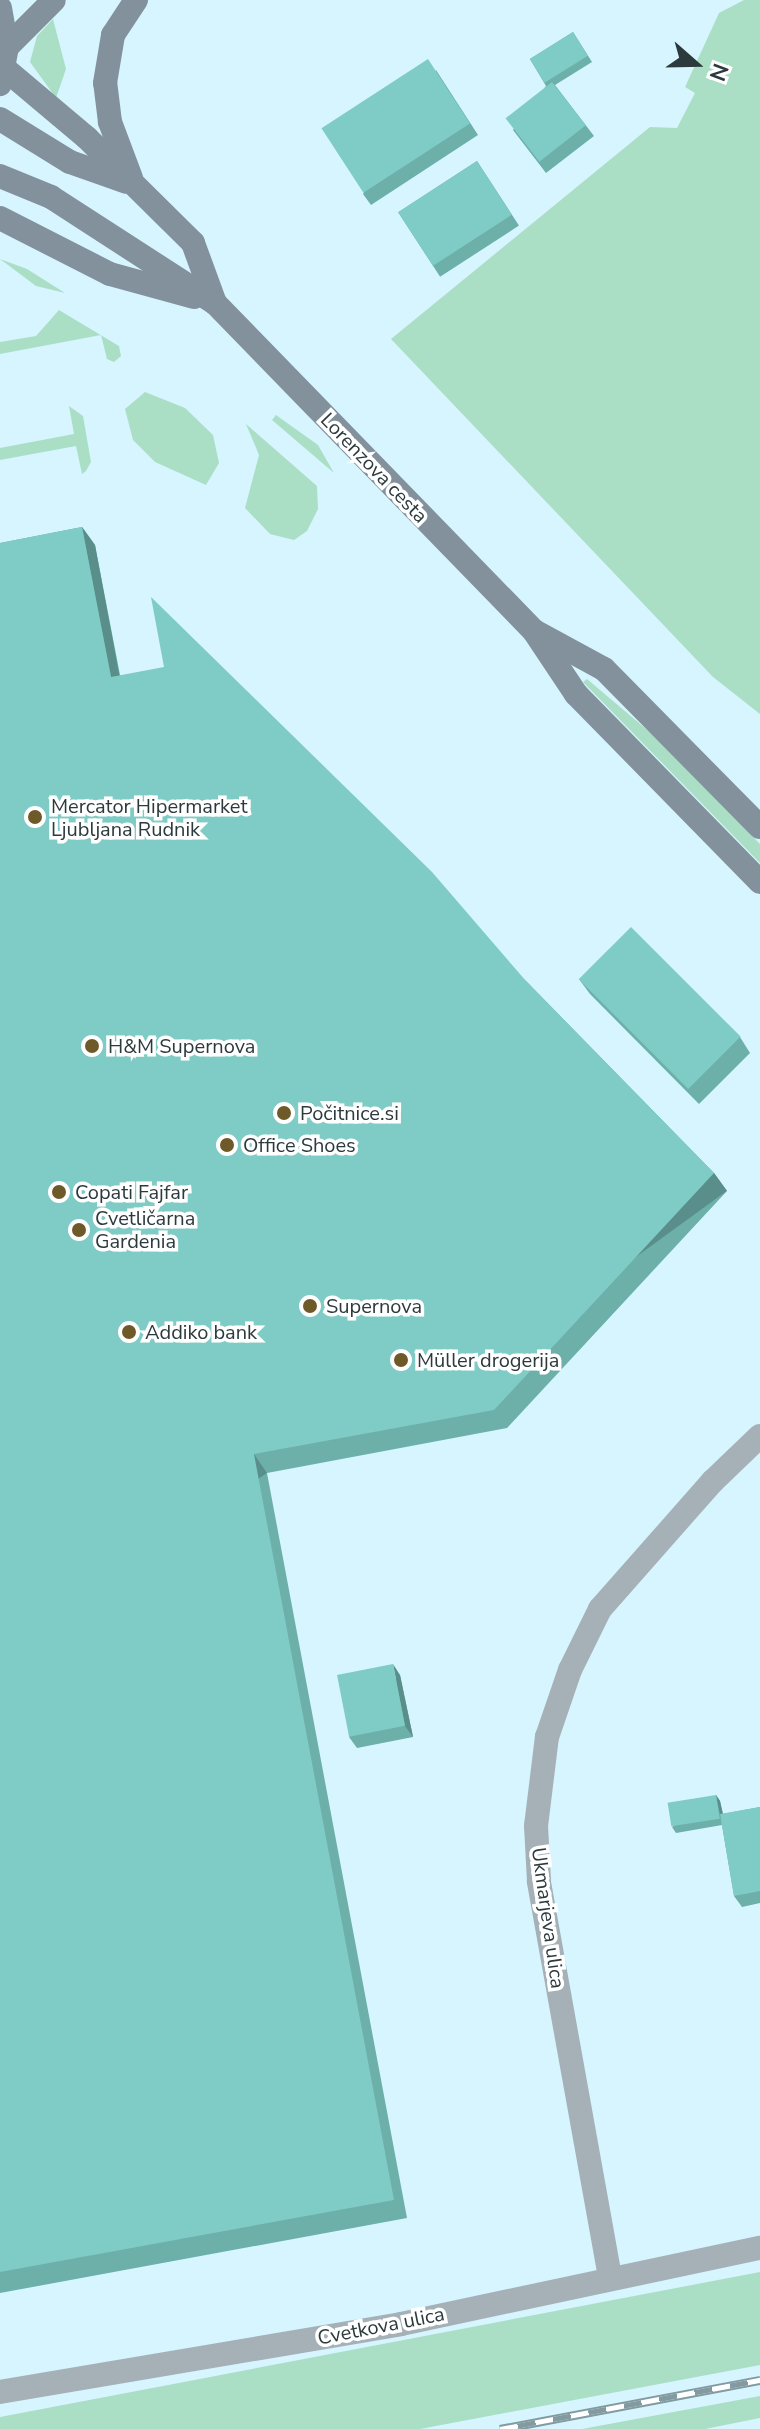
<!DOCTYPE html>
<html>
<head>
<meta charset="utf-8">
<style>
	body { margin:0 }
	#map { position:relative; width:760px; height:2429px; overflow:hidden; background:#d6f5fe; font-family:"Nunito Sans",sans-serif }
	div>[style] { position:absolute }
	.green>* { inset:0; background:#aadfc6 }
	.street>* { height:24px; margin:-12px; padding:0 12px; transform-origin:12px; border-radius:12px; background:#a6b0b7 }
	.secondary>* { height:24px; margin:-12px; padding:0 12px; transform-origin:12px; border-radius:12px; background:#83919c }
	.rail>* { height:9px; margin-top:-4.5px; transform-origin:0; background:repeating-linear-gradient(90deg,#fff 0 18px,#839aa0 0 36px); box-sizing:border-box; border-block:2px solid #839aa0 }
	.wall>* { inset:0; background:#6dafa9; transform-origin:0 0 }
	.shaded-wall>* { inset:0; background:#598e8a; transform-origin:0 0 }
	.building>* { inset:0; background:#7fcbc5; transform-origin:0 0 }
	.dots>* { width:22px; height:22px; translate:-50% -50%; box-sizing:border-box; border:4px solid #fff; border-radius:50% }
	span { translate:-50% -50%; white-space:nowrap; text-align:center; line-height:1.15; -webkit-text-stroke:7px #fff; paint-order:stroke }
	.street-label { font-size:20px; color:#2d3a3d }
	.poi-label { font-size:20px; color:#2d3a3d }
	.left { translate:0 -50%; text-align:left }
	.north { position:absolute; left:656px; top:24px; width:80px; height:80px; -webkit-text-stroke:6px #fff; paint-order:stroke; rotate:110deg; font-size:22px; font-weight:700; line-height:32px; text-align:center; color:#2d3a3d }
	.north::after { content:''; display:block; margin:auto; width:28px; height:36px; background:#2d3a3d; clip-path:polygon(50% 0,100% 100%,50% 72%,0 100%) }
</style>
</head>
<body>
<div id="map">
	<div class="green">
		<i style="clip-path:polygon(744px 0,760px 0,760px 714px,713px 677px,391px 339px,650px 127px,677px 128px,695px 93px,685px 87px,719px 13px)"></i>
		<i style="clip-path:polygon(53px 19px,66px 69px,56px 98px,30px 62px,37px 36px)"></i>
		<i style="clip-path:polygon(0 259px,27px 269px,65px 293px,36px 286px)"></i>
		<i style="clip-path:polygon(59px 310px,119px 346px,121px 356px,114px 362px,107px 359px,101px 335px,0 354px,0 342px,36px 336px)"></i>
		<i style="clip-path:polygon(145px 392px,185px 408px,213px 435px,219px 463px,206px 485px,155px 462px,133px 440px,125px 409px)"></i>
		<i style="clip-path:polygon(69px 406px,83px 416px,91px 462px,86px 471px,82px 474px,76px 446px,0 460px,0 448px,74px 434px)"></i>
		<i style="clip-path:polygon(276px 415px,318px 445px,334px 473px,272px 420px)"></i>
		<i style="clip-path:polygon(246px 424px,317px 486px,318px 509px,307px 531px,294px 540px,270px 534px,245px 508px,259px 455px)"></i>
		<i style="clip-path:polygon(587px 679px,652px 734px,760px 844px,760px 863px,583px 682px)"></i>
		<i style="clip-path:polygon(760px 2272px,760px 2365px,420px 2429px,0 2429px,0 2417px)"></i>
		<i style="clip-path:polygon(760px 2396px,760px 2418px,705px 2429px,582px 2429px)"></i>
	</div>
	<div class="street">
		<i style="left:610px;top:2277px;width:402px;rotate:-100.2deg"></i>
		<i style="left:539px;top:1881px;width:55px;rotate:-93.1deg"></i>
		<i style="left:536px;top:1826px;width:90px;rotate:-83deg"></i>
		<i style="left:547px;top:1737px;width:71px;rotate:-71.1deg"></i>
		<i style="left:570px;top:1670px;width:68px;rotate:-63.8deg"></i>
		<i style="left:600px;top:1609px;width:171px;rotate:-48.6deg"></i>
		<i style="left:713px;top:1481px;width:65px;rotate:-43.8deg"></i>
		<i style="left:0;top:2392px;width:407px;rotate:-9.6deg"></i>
		<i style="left:401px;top:2324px;width:367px;rotate:-12deg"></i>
	</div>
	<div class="secondary">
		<i style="left:0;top:8px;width:40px;rotate:80deg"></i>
		<i style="left:7px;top:47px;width:38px;rotate:101deg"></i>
		<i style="left:7px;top:47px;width:66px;rotate:-45deg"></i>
		<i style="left:5px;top:69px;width:107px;rotate:40.1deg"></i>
		<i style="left:87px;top:138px;width:149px;rotate:44.7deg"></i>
		<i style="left:193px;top:243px;width:64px;rotate:69.9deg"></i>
		<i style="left:0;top:119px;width:82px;rotate:31.6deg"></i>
		<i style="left:70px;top:162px;width:60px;rotate:19.3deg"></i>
		<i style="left:0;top:176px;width:55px;rotate:22.4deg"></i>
		<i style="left:51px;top:197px;width:195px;rotate:32.9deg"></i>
		<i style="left:215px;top:303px;width:458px;rotate:45.8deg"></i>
		<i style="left:534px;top:631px;width:76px;rotate:56.3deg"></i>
		<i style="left:576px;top:694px;width:263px;rotate:45.6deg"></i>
		<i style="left:131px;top:178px;width:60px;rotate:-110.6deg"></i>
		<i style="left:110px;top:122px;width:39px;rotate:-97deg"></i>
		<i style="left:105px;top:83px;width:49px;rotate:-80.5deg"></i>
		<i style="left:113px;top:35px;width:42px;rotate:-56.7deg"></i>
		<i style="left:0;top:218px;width:123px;rotate:27deg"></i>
		<i style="left:110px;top:274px;width:87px;rotate:15.3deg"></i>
		<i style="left:536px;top:632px;width:77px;rotate:28.6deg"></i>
		<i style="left:604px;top:669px;width:222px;rotate:45.4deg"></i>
	</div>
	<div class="rail">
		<i style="left:500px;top:2429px;width:265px;rotate:-10.7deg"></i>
	</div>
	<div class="wall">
		<i style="clip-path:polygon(573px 32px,592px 62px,555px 85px,594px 136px,546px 173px,513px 130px,546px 86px,530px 59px)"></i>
		<i style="clip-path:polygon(436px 70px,478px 135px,371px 205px,363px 194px)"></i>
		<i style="left:477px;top:161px;width:77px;height:94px;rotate:57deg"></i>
		<i style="clip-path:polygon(82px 527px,95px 545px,120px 675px,526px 981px,714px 1173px,727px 1191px,507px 1428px,267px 1473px,407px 2218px,0 2293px,0 543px)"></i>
		<i style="clip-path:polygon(579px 979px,740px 1037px,750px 1053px,699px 1104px,590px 994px)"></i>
		<i style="clip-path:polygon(400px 1675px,413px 1737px,357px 1748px,349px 1737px)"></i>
		<i style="clip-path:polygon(716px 1795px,720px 1801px,723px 1814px,760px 1807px,760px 1903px,742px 1907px,734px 1896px,722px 1825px,676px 1833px,672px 1827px)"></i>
	</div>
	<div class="shaded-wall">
		<i style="clip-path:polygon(82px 527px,95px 545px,123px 695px,111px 677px)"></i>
		<i style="left:714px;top:1173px;width:22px;height:323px;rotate:54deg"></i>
		<i style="left:254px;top:1454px;width:23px;height:759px;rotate:56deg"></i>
		<i style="clip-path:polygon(393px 1664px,400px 1675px,413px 1737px,405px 1726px)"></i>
		<i style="clip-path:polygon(716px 1795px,720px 1801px,725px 1824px,721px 1819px)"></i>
	</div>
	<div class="building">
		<i style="left:573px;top:32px;width:28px;height:51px;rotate:58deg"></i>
		<i style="left:428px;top:59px;width:77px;height:127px;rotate:57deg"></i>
		<i style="left:552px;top:82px;width:55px;height:59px;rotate:52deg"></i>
		<i style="left:477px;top:161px;width:64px;height:94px;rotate:57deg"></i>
		<i style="clip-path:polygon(82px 527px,111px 677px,164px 667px,151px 597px,432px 872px,526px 981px,714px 1173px,494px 1410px,254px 1454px,394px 2200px,0 2272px,0 543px)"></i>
		<i style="left:631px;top:927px;width:155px;height:74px;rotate:45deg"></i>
		<i style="left:393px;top:1664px;width:63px;height:57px;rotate:79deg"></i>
		<i style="left:716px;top:1795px;width:24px;height:49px;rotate:81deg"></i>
		<i style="clip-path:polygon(760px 1807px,760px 1891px,734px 1896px,720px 1814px)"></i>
	</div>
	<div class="dots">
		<i style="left:35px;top:817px;background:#6e5a29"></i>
		<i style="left:92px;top:1046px;background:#6e5a29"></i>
		<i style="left:284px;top:1113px;background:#6e5a29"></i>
		<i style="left:227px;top:1145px;background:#6e5a29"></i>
		<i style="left:59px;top:1192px;background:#6e5a29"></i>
		<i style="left:79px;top:1230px;background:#6e5a29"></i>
		<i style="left:310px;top:1306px;background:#6e5a29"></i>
		<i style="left:129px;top:1332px;background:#6e5a29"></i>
		<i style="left:401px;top:1360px;background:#6e5a29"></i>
	</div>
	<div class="street-label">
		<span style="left:374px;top:468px;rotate:46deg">Lorenzova cesta</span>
		<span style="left:548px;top:1918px;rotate:82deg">Ukmarjeva ulica</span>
		<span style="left:381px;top:2326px;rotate:-11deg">Cvetkova ulica</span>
	</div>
	<div class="poi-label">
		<span class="left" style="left:51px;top:818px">Mercator Hipermarket<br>Ljubljana Rudnik</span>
		<span class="left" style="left:108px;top:1046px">H&amp;M Supernova</span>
		<span class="left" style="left:300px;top:1113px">Počitnice.si</span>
		<span class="left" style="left:243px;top:1145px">Office Shoes</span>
		<span class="left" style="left:75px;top:1192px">Copati Fajfar</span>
		<span class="left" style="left:95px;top:1230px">Cvetličarna<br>Gardenia</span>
		<span class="left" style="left:326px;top:1306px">Supernova</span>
		<span class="left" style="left:145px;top:1332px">Addiko bank</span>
		<span class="left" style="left:417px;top:1360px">Müller drogerija</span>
	</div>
	<div class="north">N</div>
</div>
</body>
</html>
